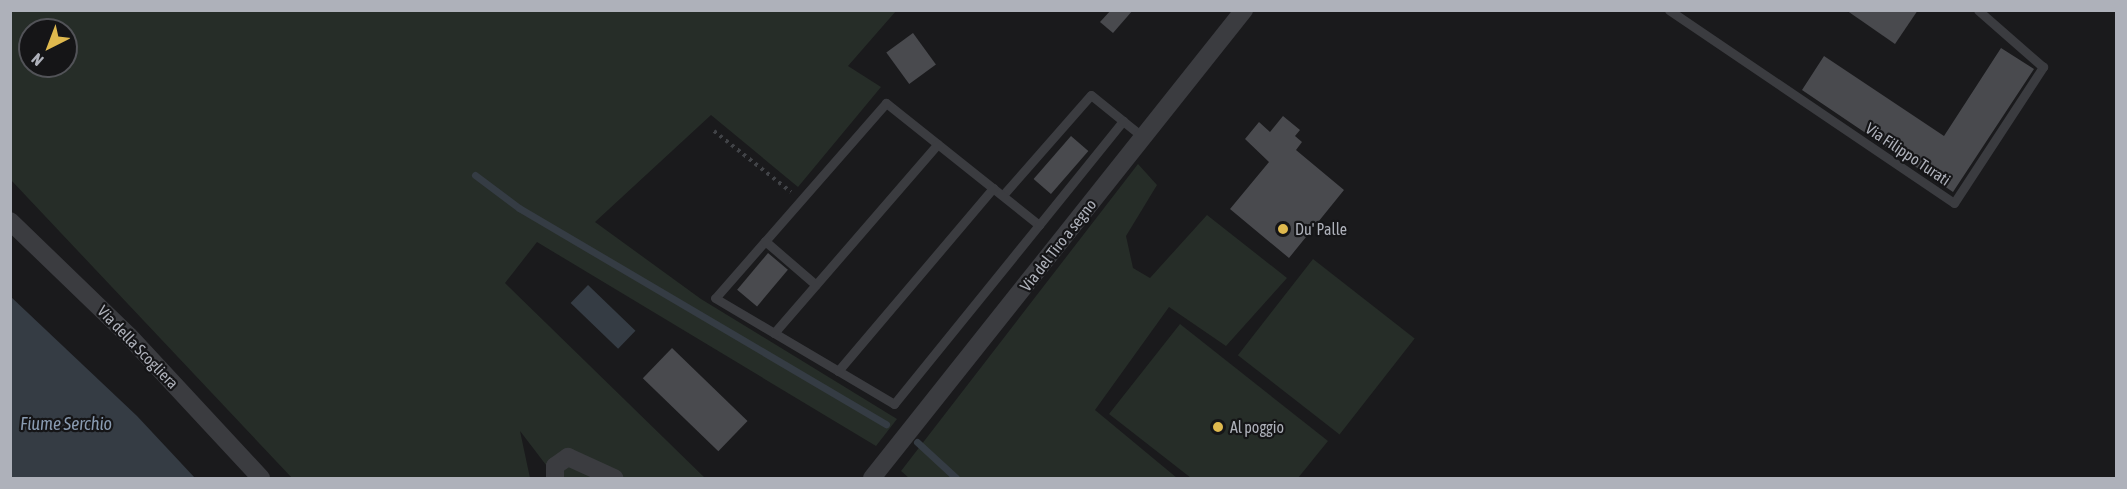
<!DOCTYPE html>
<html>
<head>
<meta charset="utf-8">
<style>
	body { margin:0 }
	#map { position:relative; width:2127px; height:489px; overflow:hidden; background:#1a1a1c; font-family:"Asap Condensed",sans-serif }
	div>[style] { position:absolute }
	.green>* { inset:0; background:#262d28; transform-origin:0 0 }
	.water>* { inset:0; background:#353c44; transform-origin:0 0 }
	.stream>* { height:7px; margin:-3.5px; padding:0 3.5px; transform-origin:3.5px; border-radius:3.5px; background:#353c44 }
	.building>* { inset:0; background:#494a4e; transform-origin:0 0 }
	.path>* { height:4px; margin-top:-2px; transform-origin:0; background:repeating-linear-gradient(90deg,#414347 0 3px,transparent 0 7.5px) }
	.lane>* { height:9px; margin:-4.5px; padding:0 4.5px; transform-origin:4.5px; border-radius:4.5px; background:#3b3c40 }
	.street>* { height:18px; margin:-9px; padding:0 9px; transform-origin:9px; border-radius:9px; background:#3b3c40 }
	.dots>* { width:16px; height:16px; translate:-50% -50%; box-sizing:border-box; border:3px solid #151517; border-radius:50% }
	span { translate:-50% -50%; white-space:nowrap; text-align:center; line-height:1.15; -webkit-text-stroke:4.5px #151517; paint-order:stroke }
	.street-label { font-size:16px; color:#aeb1ba }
	.poi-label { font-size:16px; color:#aeb1ba }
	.left { translate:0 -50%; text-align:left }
	.water-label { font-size:18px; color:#899bb1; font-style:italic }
	.frame { position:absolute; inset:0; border:12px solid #aeb1ba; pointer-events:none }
	.north { position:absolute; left:18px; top:18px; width:60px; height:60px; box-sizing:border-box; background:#151517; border:2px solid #525358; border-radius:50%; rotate:222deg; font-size:16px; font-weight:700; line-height:24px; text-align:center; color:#aeb1ba }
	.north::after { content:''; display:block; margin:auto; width:21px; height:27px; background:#dfb94e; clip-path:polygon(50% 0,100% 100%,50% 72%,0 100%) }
</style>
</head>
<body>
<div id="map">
	<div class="green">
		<i style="clip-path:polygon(evenodd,11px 11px,896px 11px,848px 66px,881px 87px,798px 187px,711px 115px,595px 222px,701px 299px,897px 419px,876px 446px,537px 242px,505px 283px,705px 478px,556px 478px,520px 431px,530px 478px,292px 478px,11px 180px,11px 11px,30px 30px,66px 30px,66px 66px,30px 66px,30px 30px)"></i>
		<i style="clip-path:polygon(1138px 164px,1157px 185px,1126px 236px,1133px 268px,1150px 278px,1207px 215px,1287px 278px,1226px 346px,1169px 307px,1095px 410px,1177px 478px,909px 478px,901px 471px)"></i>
		<i style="left:1313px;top:259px;width:129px;height:122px;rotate:38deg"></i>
		<i style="clip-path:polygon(1180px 324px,1328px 441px,1298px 478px,1191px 478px,1109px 414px)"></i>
	</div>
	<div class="water">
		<i style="left:588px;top:285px;width:66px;height:25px;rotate:44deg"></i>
		<i style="clip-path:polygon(10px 296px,137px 416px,195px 478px,11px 478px)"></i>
	</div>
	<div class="stream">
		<i style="left:475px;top:175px;width:55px;rotate:36.9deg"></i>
		<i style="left:519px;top:208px;width:426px;rotate:30.5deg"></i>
		<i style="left:917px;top:442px;width:53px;rotate:42.7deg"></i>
	</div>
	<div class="building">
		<i style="clip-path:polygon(1111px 10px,1133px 10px,1113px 33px,1100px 22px)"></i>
		<i style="clip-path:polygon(1846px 10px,1918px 10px,1895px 44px)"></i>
		<i style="left:913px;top:33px;width:39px;height:33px;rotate:54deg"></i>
		<i style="clip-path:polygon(2001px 48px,2034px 69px,1953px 192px,1802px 90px,1824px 56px,1944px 136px)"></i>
		<i style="clip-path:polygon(1283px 116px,1300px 130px,1295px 136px,1302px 142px,1296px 150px,1344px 190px,1289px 258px,1230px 209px,1269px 162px,1245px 139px,1259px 122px,1270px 132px)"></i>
		<i style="left:1071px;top:136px;width:23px;height:57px;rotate:41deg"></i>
		<i style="left:768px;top:253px;width:26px;height:48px;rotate:40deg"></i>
		<i style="left:672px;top:348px;width:105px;height:42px;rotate:44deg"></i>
	</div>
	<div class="path">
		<i style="left:714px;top:131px;width:98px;rotate:38.4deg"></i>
	</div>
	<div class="lane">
		<i style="left:1669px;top:10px;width:344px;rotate:34.1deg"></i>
		<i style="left:1954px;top:203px;width:163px;rotate:-56.8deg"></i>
		<i style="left:2043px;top:67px;width:86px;rotate:-138.8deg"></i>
		<i style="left:1003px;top:195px;width:133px;rotate:-48.7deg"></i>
		<i style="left:1091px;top:95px;width:41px;rotate:39.1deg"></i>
		<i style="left:1039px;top:225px;width:196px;rotate:-141.4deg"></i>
		<i style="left:886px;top:103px;width:259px;rotate:131.2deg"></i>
		<i style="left:715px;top:298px;width:208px;rotate:30.6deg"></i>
		<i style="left:894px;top:404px;width:230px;rotate:-51deg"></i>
		<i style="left:1039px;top:225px;width:134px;rotate:-51.1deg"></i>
		<i style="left:1123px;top:121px;width:26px;rotate:39deg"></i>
		<i style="left:765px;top:241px;width:67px;rotate:40.8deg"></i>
		<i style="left:774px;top:333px;width:250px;rotate:-49.1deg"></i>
		<i style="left:838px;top:371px;width:240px;rotate:-49.7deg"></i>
	</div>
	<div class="street">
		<i style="left:10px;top:221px;width:165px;rotate:44deg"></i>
		<i style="left:129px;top:336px;width:194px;rotate:47.1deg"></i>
		<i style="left:555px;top:478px;width:12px;rotate:-90deg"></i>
		<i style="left:555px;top:466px;width:16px;rotate:-35deg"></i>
		<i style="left:568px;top:457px;width:51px;rotate:24.5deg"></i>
		<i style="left:872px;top:478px;width:598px;rotate:-51.52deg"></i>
	</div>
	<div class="dots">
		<i style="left:1283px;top:229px;background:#dfb94e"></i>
		<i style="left:1218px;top:427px;background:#dfb94e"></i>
	</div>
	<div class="street-label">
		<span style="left:1908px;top:154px;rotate:34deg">Via Filippo Turati</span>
		<span style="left:1058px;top:245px;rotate:-52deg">Via del Tiro a segno</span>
		<span style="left:138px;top:347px;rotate:46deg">Via della Scogliera</span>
	</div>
	<div class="poi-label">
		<span class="left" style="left:1295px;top:229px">Du' Palle</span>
		<span class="left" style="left:1230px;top:427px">Al poggio</span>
	</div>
	<div class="water-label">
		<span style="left:66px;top:424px">Fiume Serchio</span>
	</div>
	<div class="frame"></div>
	<div class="north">N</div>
</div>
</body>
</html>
